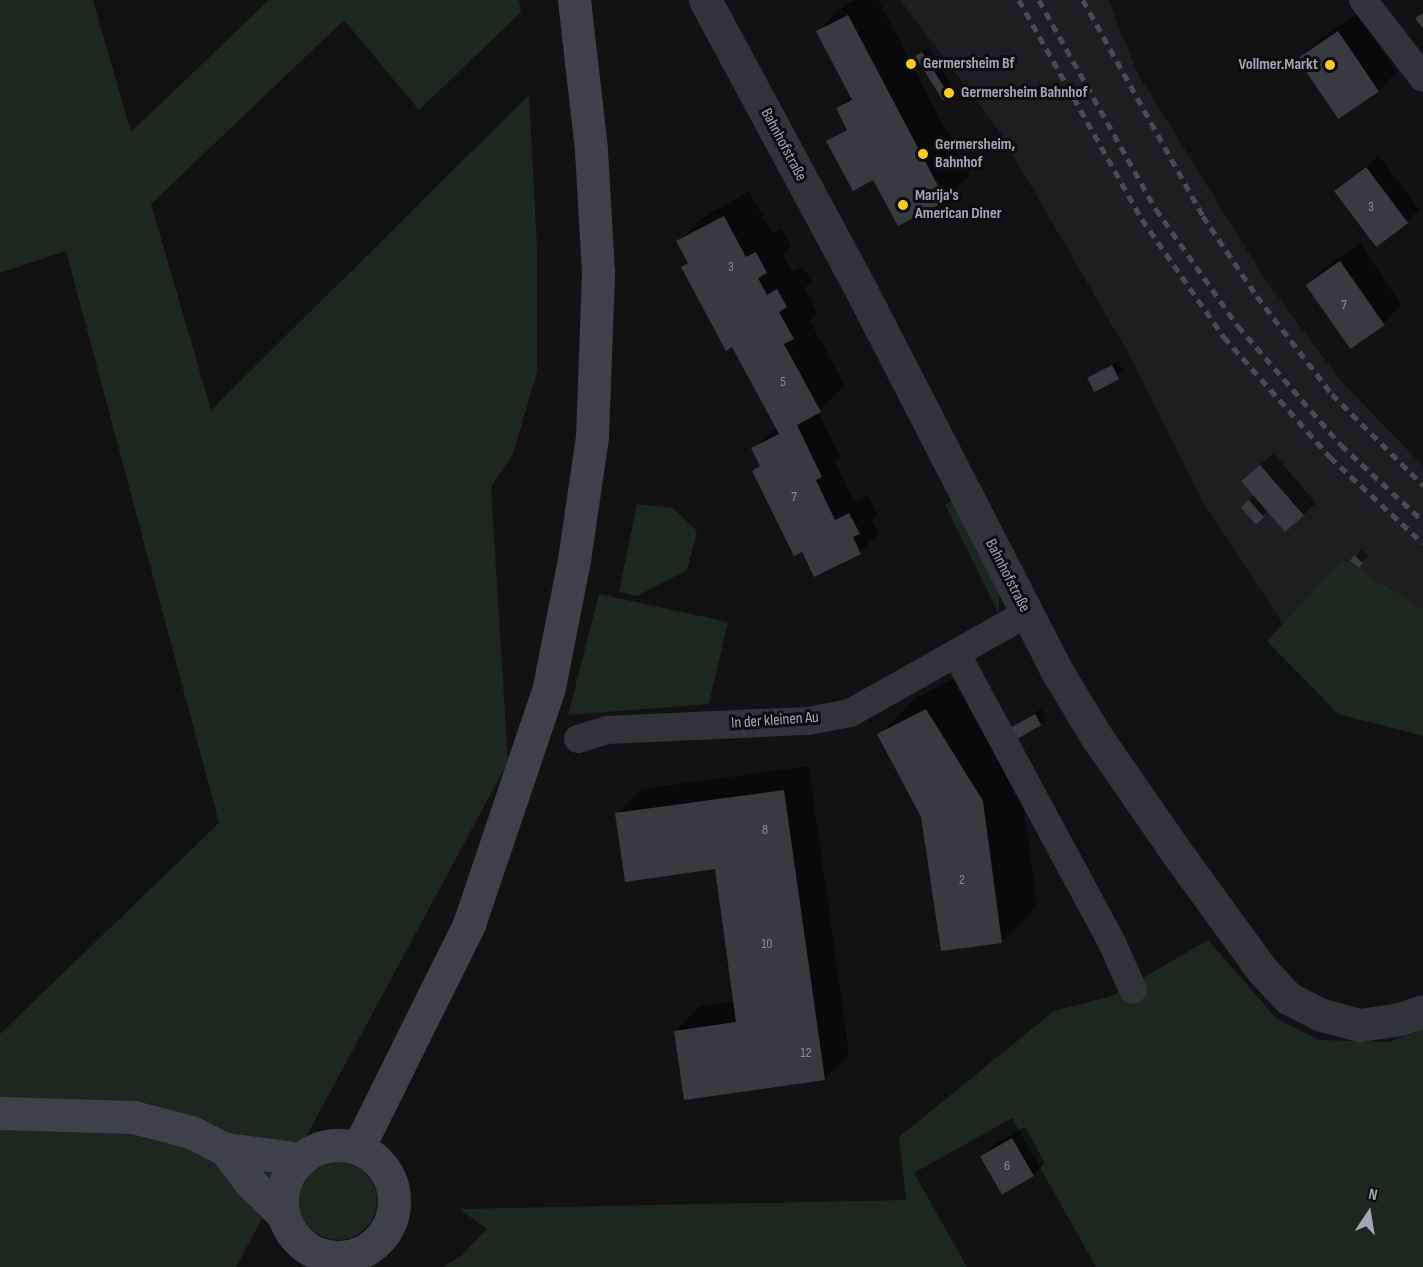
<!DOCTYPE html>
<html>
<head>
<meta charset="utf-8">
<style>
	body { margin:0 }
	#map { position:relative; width:1423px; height:1267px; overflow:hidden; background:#121213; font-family:"Sofia Sans Condensed",sans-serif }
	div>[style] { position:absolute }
	.built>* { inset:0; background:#1e1e20 }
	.green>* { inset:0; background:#1e2620 }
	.round { border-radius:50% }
	.shadow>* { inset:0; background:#0007; transform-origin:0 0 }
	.building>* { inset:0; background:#393a3e; transform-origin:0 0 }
	.minor>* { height:28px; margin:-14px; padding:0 14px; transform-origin:14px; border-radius:14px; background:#323338 }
	.tertiary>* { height:33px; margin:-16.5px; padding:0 16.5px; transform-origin:16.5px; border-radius:16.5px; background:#323338 }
	.secondary>* { height:33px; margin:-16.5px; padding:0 16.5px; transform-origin:16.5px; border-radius:16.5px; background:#404148 }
	.secondary>.ring { margin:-16.5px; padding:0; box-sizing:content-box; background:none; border:33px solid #404148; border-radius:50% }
	.rail>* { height:4.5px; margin-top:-2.25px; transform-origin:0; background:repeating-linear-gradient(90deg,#494a52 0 8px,transparent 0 14px) }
	.dots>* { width:16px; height:16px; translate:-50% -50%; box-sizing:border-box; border:3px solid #0d0d0e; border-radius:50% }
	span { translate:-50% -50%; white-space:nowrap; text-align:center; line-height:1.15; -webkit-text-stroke:6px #0d0d0e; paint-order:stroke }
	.number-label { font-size:14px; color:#888b97 }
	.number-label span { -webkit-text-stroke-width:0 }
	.poi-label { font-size:16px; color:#a2a6b5; font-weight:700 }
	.left { translate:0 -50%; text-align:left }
	.right { translate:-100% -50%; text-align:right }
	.street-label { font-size:16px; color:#a2a6b5 }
	.north { position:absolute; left:1339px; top:1183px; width:60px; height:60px; -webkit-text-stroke:4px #0d0d0e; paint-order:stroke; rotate:12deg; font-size:16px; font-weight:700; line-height:24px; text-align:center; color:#a2a6b5 }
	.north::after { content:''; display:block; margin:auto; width:21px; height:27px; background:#a2a6b5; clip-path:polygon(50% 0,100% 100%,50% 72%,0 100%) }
</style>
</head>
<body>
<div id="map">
	<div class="built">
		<i style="clip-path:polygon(900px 0,1108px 0,1138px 74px,1265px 279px,1342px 382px,1423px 466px,1423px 609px,1343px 559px,1283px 624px,1204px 504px,1130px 356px,999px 131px)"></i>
	</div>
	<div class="green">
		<i style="clip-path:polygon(0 0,93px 0,131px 132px,269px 0,519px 0,521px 12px,419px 110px,344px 20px,151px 204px,211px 410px,529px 95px,537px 247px,537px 372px,513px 454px,491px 487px,508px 762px,236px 1267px,0 1267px,0 1034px,219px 823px,66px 251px,0 273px)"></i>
		<i style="clip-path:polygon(952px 500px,999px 593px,999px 614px,945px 505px)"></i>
		<i style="clip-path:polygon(637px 504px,673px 508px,697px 531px,687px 570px,637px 596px,619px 592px)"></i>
		<i style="clip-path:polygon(1343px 559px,1423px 609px,1423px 736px,1338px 714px,1267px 641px)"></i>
		<i style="clip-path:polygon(599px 594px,728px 622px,709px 704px,568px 715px)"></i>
		<i style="clip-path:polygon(1208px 940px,1276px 1018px,1319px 1040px,1389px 1042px,1423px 1029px,1423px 1267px,1096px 1267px,1012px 1118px,914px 1173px,967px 1267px,443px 1267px,462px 1255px,487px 1229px,460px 1209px,906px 1200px,899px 1137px,1054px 1011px,1112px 996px)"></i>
		<i class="round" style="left:299px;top:1162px;width:78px;height:78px"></i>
	</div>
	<div class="shadow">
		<i style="clip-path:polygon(855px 0,878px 0,970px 175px,945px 200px,899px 224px,874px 177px,828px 141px,848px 128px,838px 108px,851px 95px,818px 31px,843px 6px)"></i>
		<i style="clip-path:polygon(1357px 14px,1397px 72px,1378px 91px,1339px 117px,1299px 59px,1318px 40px)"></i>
		<i style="clip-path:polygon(928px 47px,954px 89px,948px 95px,917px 56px)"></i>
		<i style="left:1379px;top:156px;width:68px;height:55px;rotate:53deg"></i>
		<i style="clip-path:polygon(749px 192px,772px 233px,781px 228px,791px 247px,783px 254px,792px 271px,803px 266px,811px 281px,805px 288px,818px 313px,810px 321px,845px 386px,818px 412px,840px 457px,835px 462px,854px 502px,868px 495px,878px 514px,872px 519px,879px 534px,860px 552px,814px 575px,754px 471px,761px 464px,753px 449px,777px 427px,733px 345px,682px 267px,689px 261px,678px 242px,703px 217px)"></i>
		<i style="clip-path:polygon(1360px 243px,1401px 305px,1383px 324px,1307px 285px,1326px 266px)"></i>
		<i style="left:1118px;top:361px;width:12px;height:33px;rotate:59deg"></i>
		<i style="clip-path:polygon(1273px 453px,1316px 503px,1286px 531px,1268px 510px,1262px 516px,1248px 502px,1255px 495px,1243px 481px)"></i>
		<i style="left:1361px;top:550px;width:9px;height:13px;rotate:41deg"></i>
		<i style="clip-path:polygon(962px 675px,1018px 765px,1037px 906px,1001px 942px,922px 817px,879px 735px,914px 699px)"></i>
		<i style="clip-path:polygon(1041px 709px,1046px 718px,1040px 724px,1013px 727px)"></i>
		<i style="clip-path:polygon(809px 766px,849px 1054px,824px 1079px,675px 1031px,700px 1006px,735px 1001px,717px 868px,617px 814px,642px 789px)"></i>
		<i style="clip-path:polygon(1025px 1127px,1045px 1163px,1033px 1175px,982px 1157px,994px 1144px)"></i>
	</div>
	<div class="building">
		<i style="clip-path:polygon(1423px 13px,1423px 29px,1415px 18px)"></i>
		<i style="clip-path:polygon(848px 15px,946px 201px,898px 226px,873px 180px,853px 191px,826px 141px,847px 130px,836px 108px,852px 100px,816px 31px)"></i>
		<i style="left:1338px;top:31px;width:73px;height:49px;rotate:56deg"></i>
		<i style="left:922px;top:52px;width:52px;height:8px;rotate:58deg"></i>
		<i style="left:1366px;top:167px;width:70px;height:40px;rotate:53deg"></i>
		<i style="clip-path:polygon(724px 216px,746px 257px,756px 252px,767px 273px,758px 278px,767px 295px,777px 289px,787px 307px,779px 312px,794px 339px,784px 344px,821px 412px,797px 425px,822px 477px,816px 480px,835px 520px,849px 513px,860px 534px,853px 537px,861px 554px,814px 577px,802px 552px,794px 556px,752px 471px,760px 466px,751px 448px,779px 434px,732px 347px,726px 351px,681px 267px,688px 263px,676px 241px)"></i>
		<i style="left:1340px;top:261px;width:78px;height:42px;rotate:55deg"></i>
		<i style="left:1112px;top:365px;width:16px;height:28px;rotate:63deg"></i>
		<i style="left:1260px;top:465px;width:67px;height:25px;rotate:49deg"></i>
		<i style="left:1249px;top:500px;width:23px;height:11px;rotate:49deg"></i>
		<i style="clip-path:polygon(1354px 555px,1363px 563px,1359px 568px,1350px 561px)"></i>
		<i style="clip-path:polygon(926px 709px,983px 801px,1002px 943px,941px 951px,921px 817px,877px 734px)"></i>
		<i style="left:1035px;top:714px;width:13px;height:27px;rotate:61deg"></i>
		<i style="clip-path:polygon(784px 790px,825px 1080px,684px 1100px,674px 1031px,736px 1022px,715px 869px,625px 882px,615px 813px)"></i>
		<i style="left:1012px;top:1138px;width:44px;height:37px;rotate:60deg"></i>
	</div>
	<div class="minor">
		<i style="left:1363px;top:0;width:98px;rotate:52.4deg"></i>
		<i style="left:956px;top:653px;width:329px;rotate:61.7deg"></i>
		<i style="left:1112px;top:943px;width:51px;rotate:65.9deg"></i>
		<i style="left:578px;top:739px;width:30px;rotate:-17deg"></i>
		<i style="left:607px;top:730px;width:201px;rotate:-2.6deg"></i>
		<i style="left:808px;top:721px;width:43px;rotate:-10.8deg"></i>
		<i style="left:850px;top:713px;width:202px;rotate:-29.4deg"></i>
	</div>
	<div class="tertiary">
		<i style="left:705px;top:0;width:325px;rotate:61.7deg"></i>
		<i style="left:859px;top:286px;width:429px;rotate:62.8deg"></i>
		<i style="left:1055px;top:668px;width:79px;rotate:58.9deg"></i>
		<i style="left:1096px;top:736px;width:151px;rotate:55.3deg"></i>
		<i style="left:1182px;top:860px;width:136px;rotate:54deg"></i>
		<i style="left:1262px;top:970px;width:38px;rotate:47deg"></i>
		<i style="left:1288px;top:998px;width:38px;rotate:27deg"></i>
		<i style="left:1322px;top:1015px;width:39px;rotate:15deg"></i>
		<i style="left:1360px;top:1025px;width:40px;rotate:-8.5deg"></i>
		<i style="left:1400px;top:1019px;width:24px;rotate:-19deg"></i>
	</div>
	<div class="secondary">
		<i style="left:0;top:1113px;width:133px;rotate:1.7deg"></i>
		<i style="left:133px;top:1117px;width:60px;rotate:14.5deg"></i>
		<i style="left:191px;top:1132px;width:38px;rotate:27deg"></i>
		<i style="left:225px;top:1149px;width:77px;rotate:7.5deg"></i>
		<i class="ring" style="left:282px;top:1145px;width:79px;height:79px"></i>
		<i style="left:358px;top:1148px;width:250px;rotate:-63.6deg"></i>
		<i style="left:469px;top:924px;width:250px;rotate:-71.3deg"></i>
		<i style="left:549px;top:687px;width:129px;rotate:-78.9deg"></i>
		<i style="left:574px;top:560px;width:124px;rotate:-81.7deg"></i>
		<i style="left:592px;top:437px;width:165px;rotate:-87.9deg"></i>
		<i style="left:598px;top:272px;width:123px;rotate:-93.3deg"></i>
		<i style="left:591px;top:149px;width:150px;rotate:-96.5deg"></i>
		<i style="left:225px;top:1149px;width:40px;rotate:53deg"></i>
		<i style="left:249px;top:1181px;width:48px;rotate:45deg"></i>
	</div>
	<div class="rail">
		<i style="left:1019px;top:0;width:251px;rotate:60.7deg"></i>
		<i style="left:1142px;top:219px;width:144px;rotate:55.2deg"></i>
		<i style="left:1224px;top:337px;width:160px;rotate:48.5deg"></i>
		<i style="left:1330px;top:457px;width:127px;rotate:42.8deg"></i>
		<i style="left:1039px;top:0;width:240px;rotate:60.8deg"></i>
		<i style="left:1156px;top:209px;width:143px;rotate:55deg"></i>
		<i style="left:1238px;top:326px;width:157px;rotate:49.1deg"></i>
		<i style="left:1341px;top:445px;width:112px;rotate:42.8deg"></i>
		<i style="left:1083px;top:0;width:247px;rotate:60.9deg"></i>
		<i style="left:1203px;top:216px;width:97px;rotate:56deg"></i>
		<i style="left:1257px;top:296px;width:123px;rotate:52.6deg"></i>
		<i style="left:1332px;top:394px;width:129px;rotate:45deg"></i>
	</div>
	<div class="dots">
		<i style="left:911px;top:64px;background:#f9cc24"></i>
		<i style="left:1330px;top:65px;background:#f9cc24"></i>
		<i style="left:949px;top:93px;background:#f9cc24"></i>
		<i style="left:923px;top:154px;background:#f9cc24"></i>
		<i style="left:903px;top:205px;background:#f9cc24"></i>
	</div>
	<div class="number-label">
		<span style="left:1371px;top:207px">3</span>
		<span style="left:731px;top:267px">3</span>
		<span style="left:1344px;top:305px">7</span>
		<span style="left:783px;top:382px">5</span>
		<span style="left:794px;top:497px">7</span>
		<span style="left:765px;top:830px">8</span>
		<span style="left:962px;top:880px">2</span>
		<span style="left:767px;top:944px">10</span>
		<span style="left:806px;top:1053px">12</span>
		<span style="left:1007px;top:1166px">6</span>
	</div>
	<div class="poi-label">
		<span class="left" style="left:923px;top:64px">Germersheim Bf</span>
		<span class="right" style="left:1318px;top:65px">Vollmer.Markt</span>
		<span class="left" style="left:961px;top:93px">Germersheim Bahnhof</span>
		<span class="left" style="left:935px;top:154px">Germersheim,<br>Bahnhof</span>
		<span class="left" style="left:915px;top:205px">Marija's<br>American Diner</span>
	</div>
	<div class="street-label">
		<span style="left:783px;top:145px;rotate:62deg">Bahnhofstraße</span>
		<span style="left:1007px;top:576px;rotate:63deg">Bahnhofstraße</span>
		<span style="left:775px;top:721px;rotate:-4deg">In der kleinen Au</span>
	</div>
	<div class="north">N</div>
</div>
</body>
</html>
